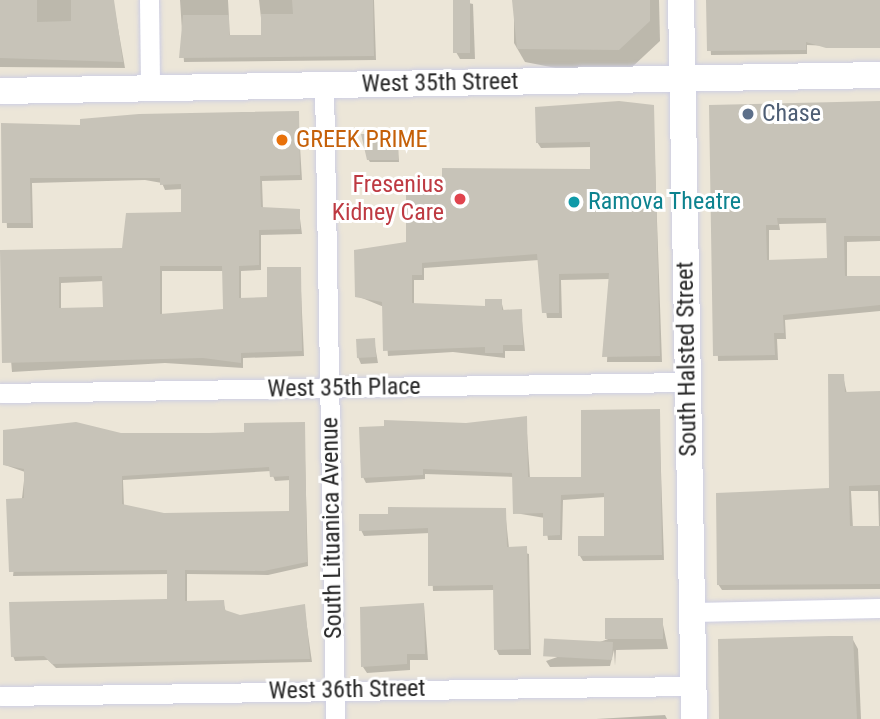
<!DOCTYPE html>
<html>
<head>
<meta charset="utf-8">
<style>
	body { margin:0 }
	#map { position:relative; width:880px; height:719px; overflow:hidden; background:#ece6d8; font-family:"Roboto Condensed",sans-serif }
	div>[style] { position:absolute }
	.shadow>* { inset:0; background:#0003 }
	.building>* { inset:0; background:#c7c3b8; transform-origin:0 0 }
	.roads { filter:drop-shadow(0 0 2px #cdcee3) drop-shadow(0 0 2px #cdcee3) }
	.minor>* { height:19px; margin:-9.5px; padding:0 9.5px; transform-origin:9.5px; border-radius:9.5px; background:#fff }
	.secondary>* { height:26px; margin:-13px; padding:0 13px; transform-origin:13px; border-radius:13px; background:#fff }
	.dots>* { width:19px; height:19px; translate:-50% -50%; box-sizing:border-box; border:4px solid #fff; border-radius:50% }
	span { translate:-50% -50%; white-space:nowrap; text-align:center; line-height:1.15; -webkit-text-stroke:6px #fff; paint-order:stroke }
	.street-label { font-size:24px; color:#282828 }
	.service-label { font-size:24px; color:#4e5e75 }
	.left { translate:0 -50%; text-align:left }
	.food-label { font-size:24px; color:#c56008 }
	.health-label { font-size:24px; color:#be3a42 }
	.right { translate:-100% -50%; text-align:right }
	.culture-label { font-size:24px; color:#0d838f }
</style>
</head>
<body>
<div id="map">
	<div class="shadow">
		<i style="clip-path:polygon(19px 0,113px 0,125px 68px,0 67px,0 4px)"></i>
		<i style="clip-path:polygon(180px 0,228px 0,230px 37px,263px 36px,259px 0,374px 0,376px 60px,184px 62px)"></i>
		<i style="clip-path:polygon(455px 0,473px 4px,475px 59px,460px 59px,456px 52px)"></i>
		<i style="clip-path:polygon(514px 0,659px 0,660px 41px,630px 69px,566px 70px,525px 62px,514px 43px)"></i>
		<i style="clip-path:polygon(708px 0,880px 0,880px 48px,807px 45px,807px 54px,711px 55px)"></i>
		<i style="clip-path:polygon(evenodd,880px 103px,880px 241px,847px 242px,847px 278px,880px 277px,880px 311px,785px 320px,786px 339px,777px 339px,778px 360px,718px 361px,711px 106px,880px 103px,828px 223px,829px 259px,769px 262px,769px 230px,780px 230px,779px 224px,828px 223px)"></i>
		<i style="clip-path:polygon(653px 107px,662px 362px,607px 362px,610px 279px,561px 280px,562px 318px,547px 318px,539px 260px,424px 268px,424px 280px,414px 280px,414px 305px,487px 307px,501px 300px,504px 312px,521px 311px,525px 351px,505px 351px,505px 358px,453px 352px,388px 356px,384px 307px,357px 296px,408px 244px,443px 178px,592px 171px,592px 147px,541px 148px,537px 142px)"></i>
		<i style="clip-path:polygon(evenodd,298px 113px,302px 180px,262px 181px,263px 209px,299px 211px,302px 234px,261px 235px,261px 270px,241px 271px,241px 299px,269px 299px,300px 269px,304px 356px,243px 358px,243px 368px,165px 363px,12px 372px,2px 252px,124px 249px,183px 213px,183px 189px,165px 190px,162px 183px,145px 180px,32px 183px,33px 228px,7px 228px,2px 124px,82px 126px,298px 113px,162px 271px,224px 271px,224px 311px,162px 316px,162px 271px,298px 113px,104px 281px,104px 309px,61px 309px,61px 283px,104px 281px)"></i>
		<i style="clip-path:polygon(397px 136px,399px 162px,370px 162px,368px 159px)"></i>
		<i style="clip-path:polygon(374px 340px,378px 363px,361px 364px,358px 357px)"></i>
		<i style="clip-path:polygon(evenodd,843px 376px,847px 394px,880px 393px,880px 589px,722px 590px,718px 584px,831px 489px,843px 376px,851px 491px,878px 491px,879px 527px,853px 528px,851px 491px)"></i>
		<i style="clip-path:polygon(659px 411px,664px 560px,583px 561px,580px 556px,606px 537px,605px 497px,563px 500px,562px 540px,548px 540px,545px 518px,515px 513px,514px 477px,425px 474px,425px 479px,366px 483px,363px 477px,466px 424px,526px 418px,530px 478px,583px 478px)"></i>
		<i style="clip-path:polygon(evenodd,304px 424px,308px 566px,268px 575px,187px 574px,187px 602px,223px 602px,226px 612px,240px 616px,304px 606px,312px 662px,56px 668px,48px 660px,15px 661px,13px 656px,169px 600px,169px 574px,13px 576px,25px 472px,5px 465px,121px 434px,246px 434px,304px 424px,271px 471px,275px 481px,291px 480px,291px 513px,164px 515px,124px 506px,123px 480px,271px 471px)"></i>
		<i style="clip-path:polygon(505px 510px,509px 548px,529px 554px,531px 655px,499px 655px,496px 649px,494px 590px,433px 591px,430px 533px,364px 536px,361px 530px)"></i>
		<i style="clip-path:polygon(424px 605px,428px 660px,410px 660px,410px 670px,367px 673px,363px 667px)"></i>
		<i style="clip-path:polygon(662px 620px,668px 649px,616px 650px,615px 666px,614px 650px,610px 666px,550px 667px,546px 661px)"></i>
		<i style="clip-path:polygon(852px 638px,858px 649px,861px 719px,721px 719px)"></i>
		<i style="clip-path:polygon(665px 715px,667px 719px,596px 719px)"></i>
	</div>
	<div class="building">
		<i style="clip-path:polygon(0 0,37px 0,37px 22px,71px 21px,71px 0,114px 0,123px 62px,0 58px)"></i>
		<i style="clip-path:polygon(292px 0,373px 0,374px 56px,179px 58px,183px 15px,229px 15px,229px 35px,261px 35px,261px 14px,293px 14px)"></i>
		<i style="left:453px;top:0;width:17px;height:53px"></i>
		<i style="clip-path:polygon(512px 0,650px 0,650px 21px,619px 50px,517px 49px)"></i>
		<i style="clip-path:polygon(706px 0,880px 0,880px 48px,826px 48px,806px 42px,806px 50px,707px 51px)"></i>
		<i style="clip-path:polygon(619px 101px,654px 105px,660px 356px,602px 357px,609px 273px,559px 274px,559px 313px,542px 313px,537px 254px,422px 263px,422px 275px,412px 275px,412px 303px,485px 306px,485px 299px,502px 299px,502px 310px,522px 309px,523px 345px,503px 345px,503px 353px,485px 353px,485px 347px,383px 351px,382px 302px,355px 297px,354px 250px,406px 242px,406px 177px,442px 177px,442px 168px,590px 169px,590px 142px,536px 143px,535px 107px)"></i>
		<i style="clip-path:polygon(evenodd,880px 101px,880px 236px,844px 236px,845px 276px,880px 276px,880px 305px,783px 315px,784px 333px,774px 333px,775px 355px,713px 356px,709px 105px,880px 101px,777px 218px,826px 218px,827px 258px,767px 260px,766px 225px,778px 225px,777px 218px)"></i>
		<i style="clip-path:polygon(evenodd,299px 111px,300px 175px,260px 176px,261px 207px,300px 209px,300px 229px,259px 230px,259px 265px,239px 266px,239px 298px,267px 297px,267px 267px,301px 267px,302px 351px,241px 353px,241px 363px,203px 358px,2px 363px,0 250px,122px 248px,126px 213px,181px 212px,181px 184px,160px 185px,160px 178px,30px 178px,31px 223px,2px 223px,1px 123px,80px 125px,80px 119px,139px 114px,299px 111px,160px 266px,222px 266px,223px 309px,160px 314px,160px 266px,299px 111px,102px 276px,103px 307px,59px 308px,59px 277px,102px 276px)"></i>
		<i style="clip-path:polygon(361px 134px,399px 134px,398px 160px,367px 160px)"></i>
		<i style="left:375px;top:338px;width:19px;height:19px;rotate:87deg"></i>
		<i style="clip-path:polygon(828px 374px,844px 374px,845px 392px,880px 391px,880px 485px,849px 486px,850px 526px,880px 526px,880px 584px,717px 585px,716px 493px,829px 488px)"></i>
		<i style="clip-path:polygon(660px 409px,662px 555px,578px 556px,578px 536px,604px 536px,604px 493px,561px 495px,560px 535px,543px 536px,543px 513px,513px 514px,512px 473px,423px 469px,423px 475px,361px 478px,359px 427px,384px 426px,384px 420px,466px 423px,527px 416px,528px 477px,581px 477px,581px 410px)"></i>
		<i style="clip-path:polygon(evenodd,76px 422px,121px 433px,209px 433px,244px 432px,244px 423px,305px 422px,307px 562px,264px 571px,185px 570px,185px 601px,224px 600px,225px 610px,240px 615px,305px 604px,310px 659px,52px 664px,44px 656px,11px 657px,9px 602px,167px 599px,167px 570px,9px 572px,6px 499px,24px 498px,24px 469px,3px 465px,3px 430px,76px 422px,269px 467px,270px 477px,289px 476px,289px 511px,164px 513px,122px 504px,122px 476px,269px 467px)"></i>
		<i style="clip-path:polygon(388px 507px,506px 508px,507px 547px,527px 546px,529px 649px,494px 650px,493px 585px,428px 586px,428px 528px,359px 531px,359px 514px,388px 514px)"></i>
		<i style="clip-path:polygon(424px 603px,425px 654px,407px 654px,407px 664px,361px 667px,360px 607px)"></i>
		<i style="left:663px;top:618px;width:21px;height:58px;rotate:90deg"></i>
		<i style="clip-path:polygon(829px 636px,853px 636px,857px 719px,719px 719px,718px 639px)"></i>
		<i style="left:613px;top:642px;width:18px;height:69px;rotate:93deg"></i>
	</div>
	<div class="roads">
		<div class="minor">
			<i style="left:149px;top:0;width:88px;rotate:89.3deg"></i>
			<i style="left:324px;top:85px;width:634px;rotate:89.01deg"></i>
			<i style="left:0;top:393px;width:688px;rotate:-0.92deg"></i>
			<i style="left:692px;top:612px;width:188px;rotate:-1.2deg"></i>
			<i style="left:0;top:696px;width:693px;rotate:-0.83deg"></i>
		</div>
		<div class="secondary">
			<i style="left:681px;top:0;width:719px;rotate:88.96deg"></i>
			<i style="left:0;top:91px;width:880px;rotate:-1.04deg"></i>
		</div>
	</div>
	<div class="dots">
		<i style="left:748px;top:114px;background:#5c6f8a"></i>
		<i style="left:282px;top:140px;background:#e8710a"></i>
		<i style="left:460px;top:199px;background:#e0444e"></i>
		<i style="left:574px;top:202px;background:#0f9aa8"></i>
	</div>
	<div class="street-label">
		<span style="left:440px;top:83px;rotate:-1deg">West 35th Street</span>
		<span style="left:687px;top:359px;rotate:-91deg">South Halsted Street</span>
		<span style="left:344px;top:388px;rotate:-1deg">West 35th Place</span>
		<span style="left:332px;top:528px;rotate:-91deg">South Lituanica Avenue</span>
		<span style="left:347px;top:690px;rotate:-1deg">West 36th Street</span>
	</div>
	<div class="service-label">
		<span class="left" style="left:762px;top:114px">Chase</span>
	</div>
	<div class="food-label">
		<span class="left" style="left:296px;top:140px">GREEK PRIME</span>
	</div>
	<div class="health-label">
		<span class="right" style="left:444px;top:199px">Fresenius<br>Kidney Care</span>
	</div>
	<div class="culture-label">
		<span class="left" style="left:588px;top:202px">Ramova Theatre</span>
	</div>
</div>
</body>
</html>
